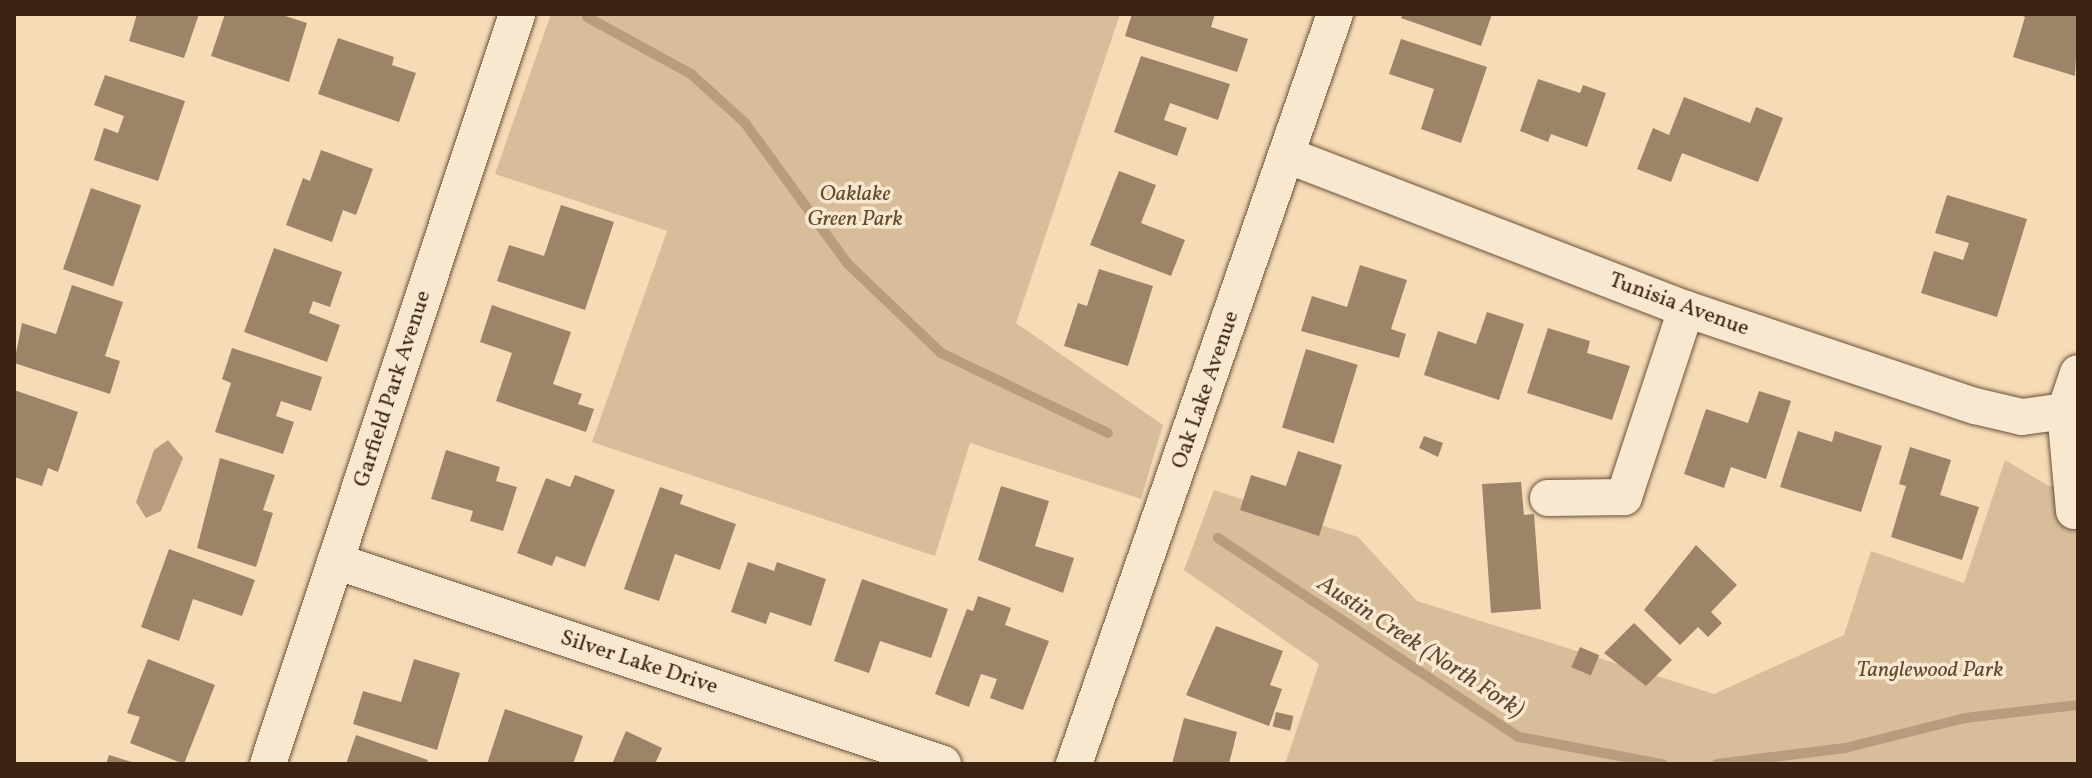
<!DOCTYPE html>
<html>
<head>
<meta charset="utf-8">
<style>
	body { margin:0 }
	#map { position:relative; width:2092px; height:778px; overflow:hidden; background:#f6dcb6; font-family:Vollkorn,serif }
	div>[style] { position:absolute }
	.green>* { inset:0; background:#d7bd9a }
	.water>* { inset:0; background:#b79d7e }
	.stream>* { height:10px; margin:-5px; padding:0 5px; transform-origin:5px; border-radius:5px; background:#b79d7e }
	.building>* { inset:0; background:#9d8367; transform-origin:0 0 }
	.roads { filter:drop-shadow(0 0 2px #6b513a) drop-shadow(0 0 2px #6b513a) }
	.minor>* { height:36px; margin:-18px; padding:0 18px; transform-origin:18px; border-radius:18px; background:#f9e8d0 }
	span { translate:-50% -50%; white-space:nowrap; text-align:center; line-height:1.15; -webkit-text-stroke:7px #f9e8d0; paint-order:stroke }
	.park-label { font-size:22px; color:#644a33; font-style:italic }
	.street-label { font-size:22px; color:#3d2311 }
	.water-label { font-size:24px; color:#624832; font-style:italic }
	.frame { position:absolute; inset:0; border:16px solid #3d2311; pointer-events:none }
</style>
</head>
<body>
<div id="map">
	<div class="green">
		<i style="clip-path:polygon(551px 14px,1120px 14px,1016px 323px,1163px 425px,1141px 499px,970px 443px,935px 556px,592px 442px,667px 231px,495px 174px)"></i>
		<i style="clip-path:polygon(2005px 460px,2049px 486px,2078px 483px,2078px 764px,1285px 764px,1319px 664px,1184px 570px,1214px 490px,1358px 537px,1417px 601px,1714px 694px,1844px 635px,1871px 551px,1964px 583px)"></i>
	</div>
	<div class="water">
		<i style="clip-path:polygon(168px 440px,183px 458px,161px 511px,146px 518px,136px 502px,154px 450px)"></i>
	</div>
	<div class="stream">
		<i style="left:587px;top:17px;width:119px;rotate:28.7deg"></i>
		<i style="left:691px;top:74px;width:73px;rotate:42.2deg"></i>
		<i style="left:745px;top:123px;width:175px;rotate:53.9deg"></i>
		<i style="left:848px;top:264px;width:129px;rotate:43.7deg"></i>
		<i style="left:941px;top:353px;width:185px;rotate:25.6deg"></i>
		<i style="left:1218px;top:538px;width:361px;rotate:33.5deg"></i>
		<i style="left:1519px;top:737px;width:146px;rotate:10.7deg"></i>
		<i style="left:1717px;top:764px;width:129px;rotate:-7.1deg"></i>
		<i style="left:1845px;top:748px;width:124px;rotate:-14deg"></i>
		<i style="left:1965px;top:718px;width:114px;rotate:-6.6deg"></i>
	</div>
	<div class="building">
		<i style="clip-path:polygon(137px 14px,199px 14px,184px 58px,129px 41px)"></i>
		<i style="clip-path:polygon(225px 14px,279px 14px,307px 23px,289px 82px,211px 56px)"></i>
		<i style="clip-path:polygon(1132px 14px,1215px 14px,1211px 27px,1248px 39px,1237px 72px,1125px 36px)"></i>
		<i style="clip-path:polygon(1403px 14px,1492px 14px,1481px 46px,1401px 18px)"></i>
		<i style="clip-path:polygon(2018px 14px,2078px 14px,2075px 76px,2013px 57px,2025px 17px)"></i>
		<i style="clip-path:polygon(338px 38px,394px 57px,392px 65px,416px 73px,399px 122px,318px 94px)"></i>
		<i style="clip-path:polygon(1401px 39px,1487px 67px,1461px 143px,1421px 129px,1434px 89px,1389px 74px)"></i>
		<i style="clip-path:polygon(1141px 56px,1230px 84px,1218px 120px,1170px 103px,1164px 120px,1187px 128px,1177px 156px,1114px 132px)"></i>
		<i style="clip-path:polygon(105px 75px,185px 101px,158px 181px,94px 160px,104px 128px,118px 133px,124px 116px,94px 105px)"></i>
		<i style="clip-path:polygon(1538px 79px,1580px 93px,1583px 85px,1606px 93px,1587px 147px,1551px 134px,1548px 142px,1520px 131px)"></i>
		<i style="clip-path:polygon(1684px 97px,1750px 123px,1756px 107px,1783px 118px,1758px 182px,1682px 153px,1671px 182px,1637px 169px,1653px 128px,1669px 135px)"></i>
		<i style="clip-path:polygon(321px 150px,373px 169px,356px 215px,343px 210px,332px 242px,286px 225px,303px 178px,310px 181px)"></i>
		<i style="clip-path:polygon(1119px 171px,1156px 185px,1141px 223px,1185px 240px,1171px 276px,1090px 245px)"></i>
		<i style="left:91px;top:188px;width:53px;height:86px;rotate:19deg"></i>
		<i style="clip-path:polygon(1947px 195px,2027px 219px,1997px 317px,1921px 293px,1934px 251px,1963px 260px,1969px 243px,1935px 233px)"></i>
		<i style="clip-path:polygon(561px 205px,614px 222px,585px 310px,497px 281px,509px 245px,544px 256px)"></i>
		<i style="clip-path:polygon(274px 248px,342px 272px,330px 307px,313px 301px,309px 313px,340px 325px,327px 362px,244px 332px)"></i>
		<i style="clip-path:polygon(1360px 265px,1407px 280px,1391px 329px,1406px 334px,1399px 358px,1301px 331px,1312px 296px,1347px 307px)"></i>
		<i style="clip-path:polygon(1099px 269px,1153px 286px,1128px 366px,1064px 346px,1078px 303px,1087px 306px)"></i>
		<i style="clip-path:polygon(72px 285px,123px 302px,105px 356px,120px 361px,110px 394px,14px 363px,22px 323px,56px 334px)"></i>
		<i style="clip-path:polygon(492px 305px,571px 332px,553px 384px,582px 394px,578px 404px,594px 409px,586px 432px,496px 401px,512px 353px,480px 342px)"></i>
		<i style="clip-path:polygon(1487px 312px,1524px 324px,1499px 400px,1424px 375px,1438px 331px,1476px 344px)"></i>
		<i style="clip-path:polygon(1548px 328px,1590px 341px,1587px 353px,1630px 366px,1612px 420px,1527px 393px)"></i>
		<i style="clip-path:polygon(232px 348px,322px 377px,311px 411px,281px 401px,276px 416px,294px 422px,283px 454px,215px 432px,231px 383px,222px 379px)"></i>
		<i style="left:1306px;top:349px;width:54px;height:82px;rotate:17deg"></i>
		<i style="clip-path:polygon(14px 390px,78px 412px,58px 472px,48px 468px,42px 486px,14px 477px)"></i>
		<i style="clip-path:polygon(1759px 391px,1791px 401px,1766px 479px,1731px 467px,1724px 488px,1684px 474px,1706px 409px,1748px 423px)"></i>
		<i style="clip-path:polygon(1798px 431px,1832px 442px,1835px 431px,1882px 446px,1861px 512px,1780px 487px)"></i>
		<i style="clip-path:polygon(1424px 436px,1443px 443px,1438px 457px,1419px 448px)"></i>
		<i style="clip-path:polygon(1910px 447px,1951px 460px,1940px 495px,1979px 507px,1962px 560px,1891px 537px,1906px 486px,1899px 484px)"></i>
		<i style="clip-path:polygon(446px 450px,500px 467px,496px 481px,517px 487px,503px 531px,470px 521px,473px 511px,431px 499px)"></i>
		<i style="clip-path:polygon(1298px 451px,1342px 465px,1319px 536px,1240px 510px,1251px 475px,1286px 486px)"></i>
		<i style="clip-path:polygon(220px 458px,275px 475px,263px 510px,273px 513px,256px 567px,197px 548px)"></i>
		<i style="clip-path:polygon(575px 475px,615px 490px,585px 567px,556px 556px,552px 566px,517px 553px,546px 478px,570px 487px)"></i>
		<i style="clip-path:polygon(1521px 482px,1524px 515px,1534px 514px,1541px 609px,1491px 613px,1482px 484px)"></i>
		<i style="clip-path:polygon(1001px 486px,1049px 501px,1035px 546px,1074px 558px,1063px 593px,978px 560px)"></i>
		<i style="clip-path:polygon(660px 487px,683px 495px,680px 504px,736px 524px,720px 570px,675px 554px,659px 601px,624px 589px)"></i>
		<i style="clip-path:polygon(1696px 545px,1737px 585px,1711px 612px,1722px 623px,1708px 637px,1698px 627px,1680px 645px,1644px 610px)"></i>
		<i style="clip-path:polygon(169px 549px,255px 580px,242px 616px,193px 599px,179px 641px,141px 627px)"></i>
		<i style="clip-path:polygon(748px 562px,774px 571px,777px 562px,826px 579px,811px 626px,770px 612px,766px 624px,731px 612px)"></i>
		<i style="clip-path:polygon(862px 579px,948px 609px,931px 658px,880px 641px,869px 673px,834px 661px)"></i>
		<i style="clip-path:polygon(978px 596px,1011px 608px,1005px 625px,1049px 641px,1023px 710px,990px 698px,997px 679px,981px 674px,969px 707px,935px 694px,967px 609px,973px 611px)"></i>
		<i style="clip-path:polygon(1634px 623px,1672px 660px,1646px 686px,1604px 653px)"></i>
		<i style="clip-path:polygon(1216px 626px,1283px 651px,1270px 685px,1282px 689px,1269px 726px,1186px 695px)"></i>
		<i style="left:1580px;top:647px;width:21px;height:22px;rotate:23deg"></i>
		<i style="clip-path:polygon(148px 659px,215px 685px,184px 764px,130px 743px,140px 717px,127px 713px)"></i>
		<i style="clip-path:polygon(414px 659px,460px 673px,437px 750px,353px 724px,363px 691px,401px 702px)"></i>
		<i style="clip-path:polygon(505px 709px,583px 736px,573px 764px,487px 764px)"></i>
		<i style="left:1276px;top:712px;width:18px;height:15px;rotate:13deg"></i>
		<i style="clip-path:polygon(1184px 718px,1237px 732px,1229px 764px,1172px 764px)"></i>
		<i style="clip-path:polygon(626px 731px,662px 748px,655px 764px,612px 764px)"></i>
		<i style="clip-path:polygon(356px 735px,428px 760px,427px 764px,346px 764px)"></i>
		<i style="clip-path:polygon(109px 755px,135px 763px,134px 764px,106px 764px)"></i>
	</div>
	<div class="roads">
		<div class="minor">
			<i style="left:1289px;top:156px;width:425px;rotate:21.1deg"></i>
			<i style="left:1686px;top:309px;width:305px;rotate:18.6deg"></i>
			<i style="left:1975px;top:406px;width:48px;rotate:13.2deg"></i>
			<i style="left:2022px;top:417px;width:43px;rotate:-7.9deg"></i>
			<i style="left:2065px;top:411px;width:14px;rotate:17deg"></i>
			<i style="left:1548px;top:498px;width:76px;rotate:-0.8deg"></i>
			<i style="left:1624px;top:497px;width:198px;rotate:-71.7deg"></i>
			<i style="left:2074px;top:511px;width:100px;rotate:-95.1deg"></i>
			<i style="left:2065px;top:411px;width:40px;rotate:-71.1deg"></i>
			<i style="left:335px;top:561px;width:641px;rotate:18.46deg"></i>
			<i style="left:268px;top:764px;width:790px;rotate:-71.63deg"></i>
			<i style="left:1074px;top:764px;width:794px;rotate:-70.81deg"></i>
		</div>
	</div>
	<div class="park-label">
		<span style="left:855px;top:207px">Oaklake<br>Green Park</span>
		<span style="left:1930px;top:671px">Tanglewood Park</span>
	</div>
	<div class="street-label">
		<span style="left:1679px;top:305px;rotate:20deg">Tunisia Avenue</span>
		<span style="left:393px;top:389px;rotate:-72deg">Garfield Park Avenue</span>
		<span style="left:1206px;top:390px;rotate:-71deg">Oak Lake Avenue</span>
		<span style="left:639px;top:663px;rotate:18deg">Silver Lake Drive</span>
	</div>
	<div class="water-label">
		<span style="left:1420px;top:648px;rotate:33deg">Austin Creek (North Fork)</span>
	</div>
	<div class="frame"></div>
</div>
</body>
</html>
